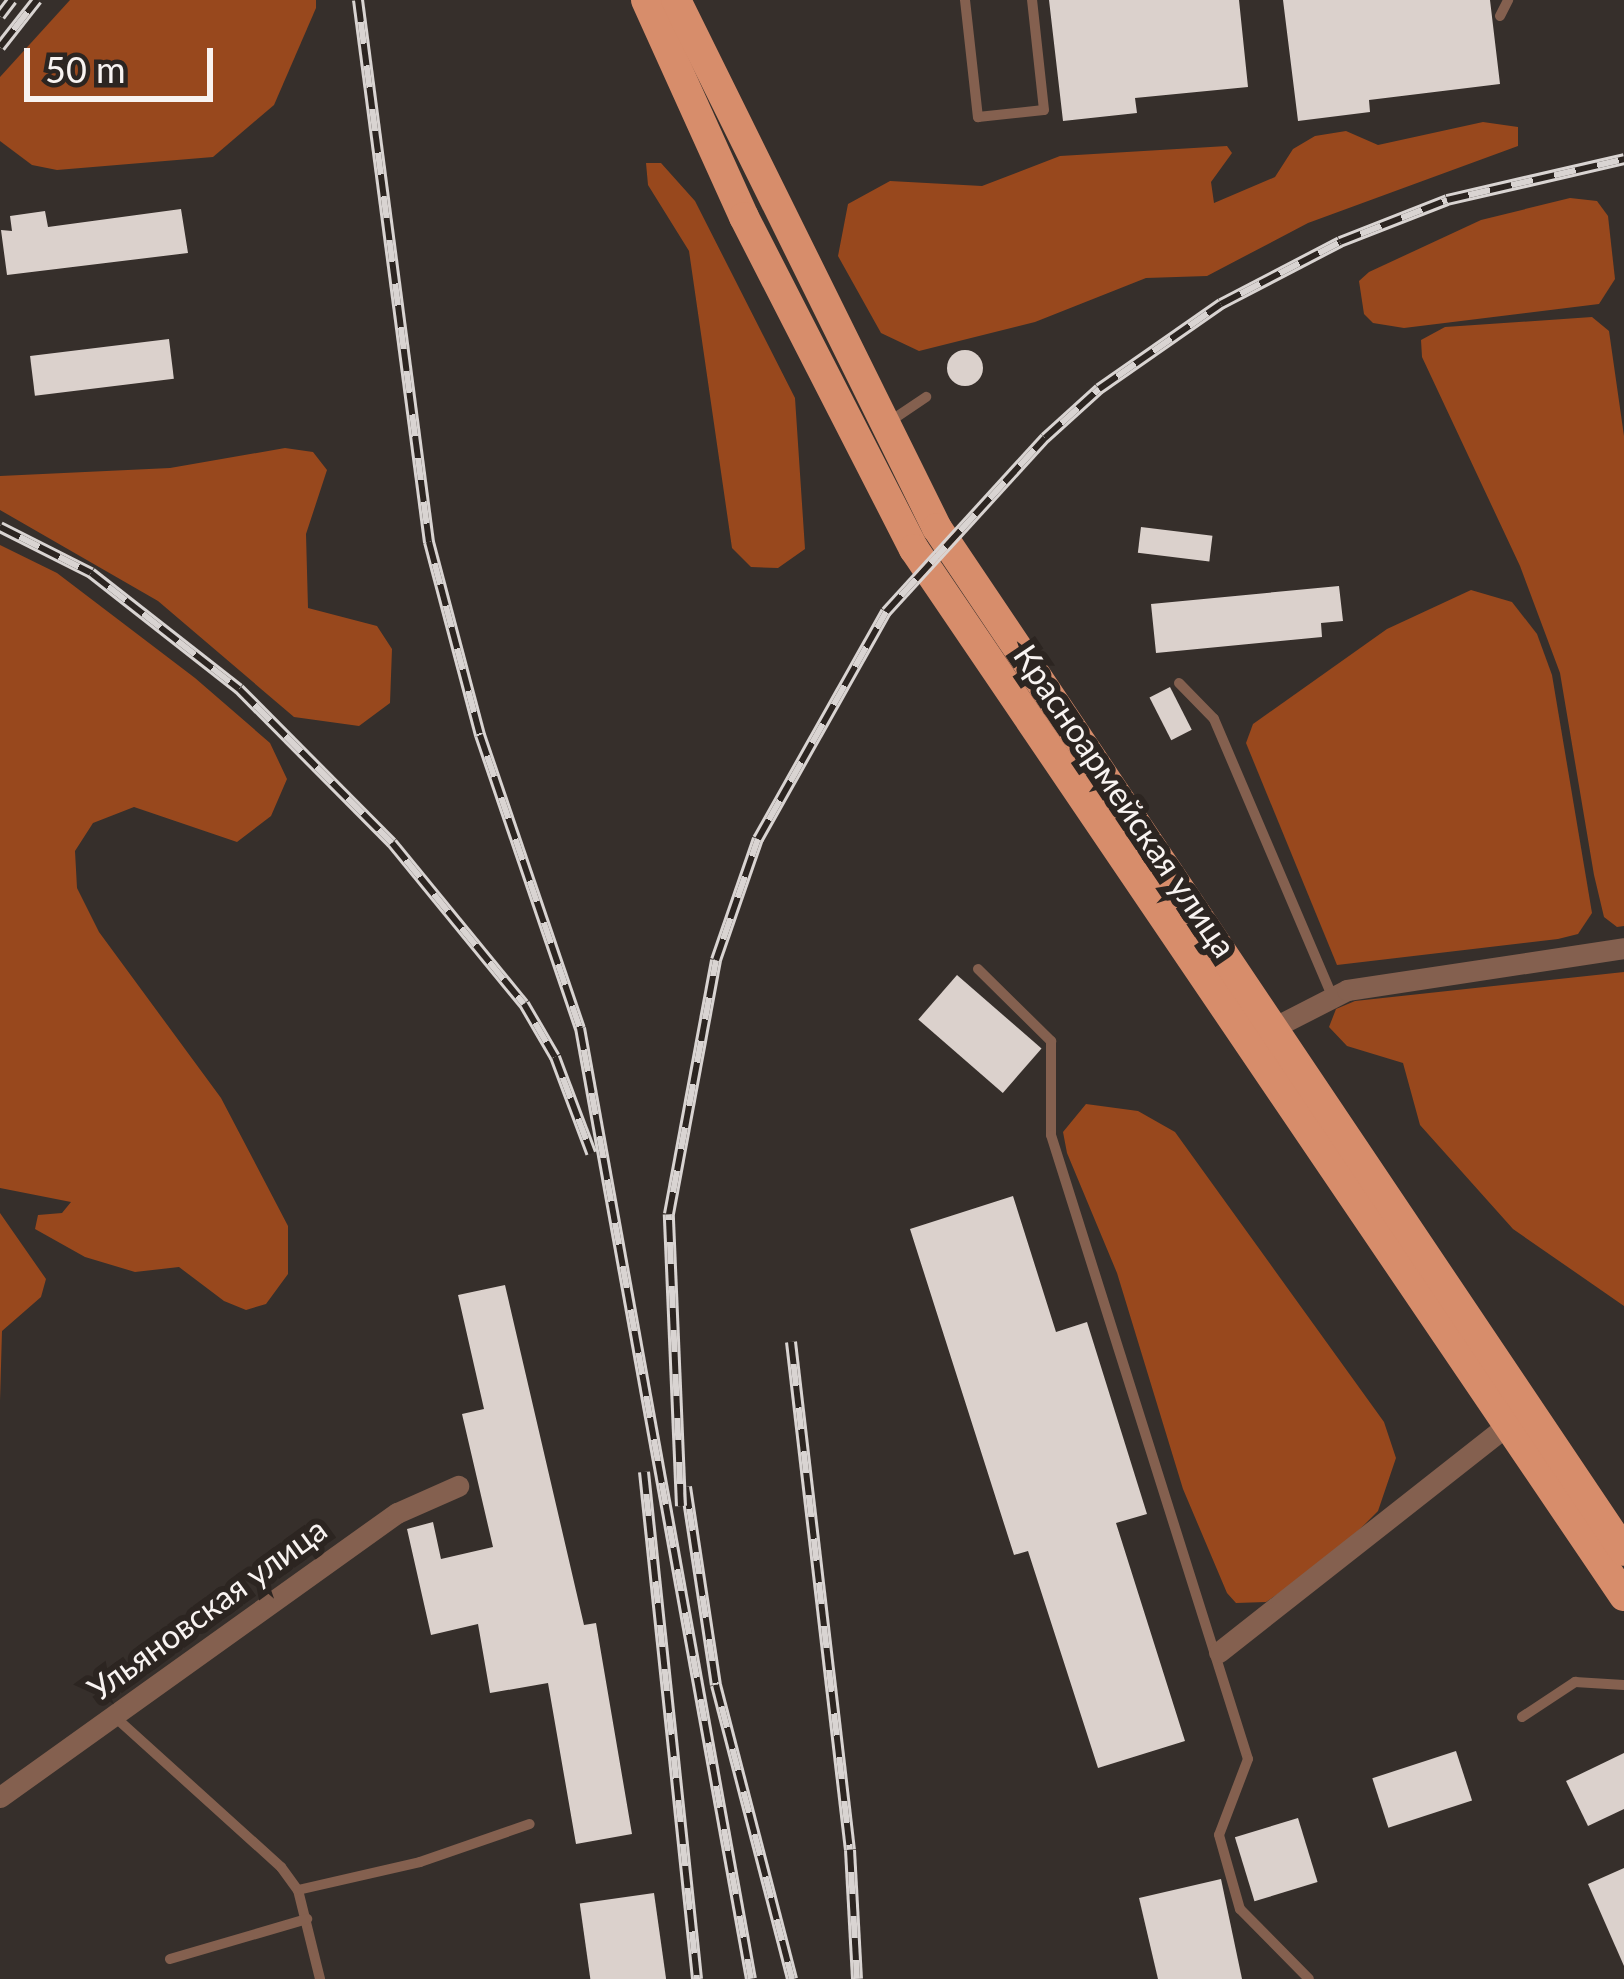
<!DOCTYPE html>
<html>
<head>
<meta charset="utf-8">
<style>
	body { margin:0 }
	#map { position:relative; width:1624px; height:1979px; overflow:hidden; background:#362f2b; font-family:Lato,sans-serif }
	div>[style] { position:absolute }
	.forest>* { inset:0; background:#98481d }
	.building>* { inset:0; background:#dbd1cc; transform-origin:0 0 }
	.round { border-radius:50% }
	.service>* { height:10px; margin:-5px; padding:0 5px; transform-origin:5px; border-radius:5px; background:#84604f }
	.minor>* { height:21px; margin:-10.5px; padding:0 10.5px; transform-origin:10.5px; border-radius:10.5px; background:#84604f }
	.primary>* { height:30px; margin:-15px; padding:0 15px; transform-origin:15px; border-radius:15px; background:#d78d6b }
	.rail>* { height:12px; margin-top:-6px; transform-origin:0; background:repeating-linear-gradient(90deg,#2c2521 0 22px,#d9d4d2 0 44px); box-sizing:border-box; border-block:3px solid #d9d4d2 }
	span { translate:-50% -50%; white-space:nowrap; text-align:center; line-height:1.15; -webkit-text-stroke:12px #2c2521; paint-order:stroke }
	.street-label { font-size:33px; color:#f8f3f1 }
	.scale { position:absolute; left:24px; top:48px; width:189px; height:54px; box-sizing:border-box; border:6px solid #f8f3f1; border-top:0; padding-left:15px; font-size:36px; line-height:42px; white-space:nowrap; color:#f8f3f1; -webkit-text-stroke:9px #2c2521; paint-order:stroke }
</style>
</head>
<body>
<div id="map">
	<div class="forest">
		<i style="clip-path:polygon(70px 0,316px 0,316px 8px,274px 105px,213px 157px,57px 170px,32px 165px,0 141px,0 77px)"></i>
		<i style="clip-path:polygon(1483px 122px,1518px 127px,1518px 146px,1308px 223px,1207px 276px,1146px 278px,1035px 322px,919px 351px,881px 333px,838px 256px,848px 204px,890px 181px,982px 186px,1060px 156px,1227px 146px,1232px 153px,1211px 182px,1214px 203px,1275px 177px,1293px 149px,1315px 136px,1346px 131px,1378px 145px)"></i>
		<i style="clip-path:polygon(646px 163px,661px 163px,695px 201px,795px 398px,805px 549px,778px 568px,751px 567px,732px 548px,689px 251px,648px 185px)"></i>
		<i style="clip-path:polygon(1570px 198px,1597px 201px,1608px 216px,1615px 279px,1599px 304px,1404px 328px,1373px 323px,1364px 314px,1359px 281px,1369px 272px,1481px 220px)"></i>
		<i style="clip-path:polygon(1592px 317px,1609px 331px,1624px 436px,1624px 926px,1617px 927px,1604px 917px,1594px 875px,1560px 673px,1520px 566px,1422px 357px,1421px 340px,1445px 327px)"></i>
		<i style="clip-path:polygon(285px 448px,313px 452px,327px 470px,306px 534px,308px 608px,377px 626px,392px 649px,390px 703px,359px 726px,294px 717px,158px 601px,0 510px,0 476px,170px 468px)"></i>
		<i style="clip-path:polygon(0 545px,57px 573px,195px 678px,270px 743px,287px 779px,271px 816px,237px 842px,134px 807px,93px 823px,75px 851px,77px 888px,99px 932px,221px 1098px,288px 1226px,288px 1274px,266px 1304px,246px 1310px,224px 1301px,179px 1267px,135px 1272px,85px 1257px,35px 1229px,38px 1215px,62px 1213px,71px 1202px,0 1188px)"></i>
		<i style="clip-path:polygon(1471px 590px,1512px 602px,1537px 634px,1552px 675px,1592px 913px,1578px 934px,1558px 939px,1337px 965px,1246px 743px,1253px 724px,1387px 629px)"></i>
		<i style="clip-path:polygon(1624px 972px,1624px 1306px,1513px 1229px,1420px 1125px,1403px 1063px,1347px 1046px,1329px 1027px,1336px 1009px,1355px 1001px)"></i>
		<i style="clip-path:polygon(1086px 1104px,1138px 1111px,1175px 1132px,1384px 1422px,1396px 1458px,1378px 1511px,1331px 1558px,1266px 1602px,1236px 1603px,1227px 1593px,1183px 1489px,1117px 1273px,1067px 1153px,1063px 1132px)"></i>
		<i style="clip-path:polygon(0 1213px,46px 1279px,41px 1297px,2px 1331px,0 1401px)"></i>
	</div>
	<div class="building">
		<i style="clip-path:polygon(1049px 0,1239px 0,1248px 87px,1135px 98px,1137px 113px,1063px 121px)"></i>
		<i style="clip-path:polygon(1283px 0,1490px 0,1500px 84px,1369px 100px,1370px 112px,1298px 121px)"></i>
		<i style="clip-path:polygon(181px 209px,188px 253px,7px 275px,1px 230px,12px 231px,10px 216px,45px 211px,48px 227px)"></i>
		<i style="left:169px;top:339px;width:40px;height:140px;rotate:83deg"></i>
		<i class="round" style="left:947px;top:350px;width:36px;height:36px"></i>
		<i style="left:1141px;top:527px;width:72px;height:26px;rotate:7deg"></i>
		<i style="clip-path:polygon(1339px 586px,1343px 621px,1321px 623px,1322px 637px,1156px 653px,1151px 604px)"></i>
		<i style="left:1170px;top:687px;width:48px;height:23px;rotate:63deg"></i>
		<i style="left:957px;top:975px;width:112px;height:59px;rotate:41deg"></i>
		<i style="clip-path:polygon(1013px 1196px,1056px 1332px,1087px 1322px,1147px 1514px,1116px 1523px,1185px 1741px,1098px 1768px,1028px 1551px,1014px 1555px,910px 1229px)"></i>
		<i style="clip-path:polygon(505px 1285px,584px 1625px,596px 1623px,632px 1834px,576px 1844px,548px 1683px,490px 1693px,478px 1624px,431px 1635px,407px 1529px,433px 1522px,441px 1559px,493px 1547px,462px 1414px,484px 1409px,458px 1295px)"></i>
		<i style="left:1456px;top:1751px;width:52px;height:88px;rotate:72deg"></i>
		<i style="clip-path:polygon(1624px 1753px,1624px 1809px,1588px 1826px,1566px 1781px)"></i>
		<i style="left:1298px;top:1818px;width:67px;height:66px;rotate:73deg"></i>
		<i style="clip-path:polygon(1624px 1868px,1624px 1966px,1588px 1884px)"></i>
		<i style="clip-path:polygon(1221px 1879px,1242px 1979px,1158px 1979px,1139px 1898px)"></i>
		<i style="left:654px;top:1893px;width:87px;height:75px;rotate:82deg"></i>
	</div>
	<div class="service">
		<i style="left:965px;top:0;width:118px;rotate:83.7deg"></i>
		<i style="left:978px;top:117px;width:66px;rotate:-6.1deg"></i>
		<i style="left:1044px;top:110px;width:111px;rotate:-96.2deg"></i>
		<i style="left:1500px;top:16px;width:18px;rotate:-63deg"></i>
		<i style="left:889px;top:422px;width:45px;rotate:-34deg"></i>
		<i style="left:1179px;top:683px;width:50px;rotate:45.8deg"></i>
		<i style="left:1214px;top:719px;width:300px;rotate:66.9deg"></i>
		<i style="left:978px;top:969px;width:103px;rotate:44.6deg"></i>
		<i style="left:1051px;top:1041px;width:94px;rotate:90deg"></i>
		<i style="left:1051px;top:1135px;width:654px;rotate:72.48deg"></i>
		<i style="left:1248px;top:1759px;width:81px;rotate:110.9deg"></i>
		<i style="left:1219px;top:1835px;width:77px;rotate:74.2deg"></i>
		<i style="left:1240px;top:1909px;width:98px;rotate:45.4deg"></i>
		<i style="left:115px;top:1717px;width:224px;rotate:42.1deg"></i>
		<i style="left:281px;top:1867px;width:29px;rotate:54deg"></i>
		<i style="left:298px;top:1890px;width:92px;rotate:76.1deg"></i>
		<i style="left:1522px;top:1717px;width:64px;rotate:-33.4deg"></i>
		<i style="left:1575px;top:1682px;width:49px;rotate:3.5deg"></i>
		<i style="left:298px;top:1890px;width:125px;rotate:-12.9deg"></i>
		<i style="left:420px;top:1862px;width:116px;rotate:-19.1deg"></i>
		<i style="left:170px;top:1959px;width:143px;rotate:-16.3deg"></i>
	</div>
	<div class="minor">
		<i style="left:1269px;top:1030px;width:88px;rotate:-27.1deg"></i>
		<i style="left:1347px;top:990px;width:280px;rotate:-8.6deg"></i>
		<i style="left:1219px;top:1652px;width:365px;rotate:-38.2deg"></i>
		<i style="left:0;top:1797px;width:488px;rotate:-35.6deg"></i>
		<i style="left:397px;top:1513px;width:67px;rotate:-23.9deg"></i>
	</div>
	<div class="primary">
		<i style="left:646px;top:0;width:238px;rotate:65.7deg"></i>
		<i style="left:744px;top:217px;width:373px;rotate:62.9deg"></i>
		<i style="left:914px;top:549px;width:1265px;rotate:55.86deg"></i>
		<i style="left:676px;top:0;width:589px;rotate:63.7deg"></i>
		<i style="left:937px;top:528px;width:1232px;rotate:56.12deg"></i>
	</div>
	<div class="rail">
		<i style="left:358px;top:0;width:547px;rotate:82.54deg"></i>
		<i style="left:429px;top:542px;width:200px;rotate:75.2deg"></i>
		<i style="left:480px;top:735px;width:310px;rotate:71.2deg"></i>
		<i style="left:580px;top:1028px;width:966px;rotate:79.81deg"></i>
		<i style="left:0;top:16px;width:20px;rotate:-53deg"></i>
		<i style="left:0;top:47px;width:60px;rotate:-51.8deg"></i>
		<i style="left:0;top:527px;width:102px;rotate:26.8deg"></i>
		<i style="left:91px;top:573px;width:188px;rotate:38.1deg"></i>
		<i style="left:239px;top:689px;width:217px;rotate:45.2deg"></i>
		<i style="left:392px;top:843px;width:208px;rotate:50.7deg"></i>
		<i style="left:524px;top:1004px;width:61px;rotate:59.7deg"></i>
		<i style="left:555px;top:1057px;width:103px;rotate:69.4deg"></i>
		<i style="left:791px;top:1342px;width:511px;rotate:83.38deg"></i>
		<i style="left:850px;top:1850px;width:129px;rotate:86.9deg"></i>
		<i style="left:644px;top:1472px;width:510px;rotate:84.03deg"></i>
		<i style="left:686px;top:1487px;width:200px;rotate:81.4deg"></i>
		<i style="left:716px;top:1685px;width:304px;rotate:75.5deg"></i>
		<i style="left:681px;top:1506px;width:292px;rotate:-92.4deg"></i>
		<i style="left:669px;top:1214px;width:258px;rotate:-79.5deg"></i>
		<i style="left:716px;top:960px;width:128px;rotate:-70.9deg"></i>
		<i style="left:758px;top:839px;width:261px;rotate:-60.6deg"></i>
		<i style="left:886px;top:612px;width:236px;rotate:-47.6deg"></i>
		<i style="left:1045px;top:438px;width:73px;rotate:-42.2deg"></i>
		<i style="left:1099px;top:389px;width:149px;rotate:-34.9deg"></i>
		<i style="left:1221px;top:304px;width:134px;rotate:-27.5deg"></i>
		<i style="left:1340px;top:242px;width:115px;rotate:-21.4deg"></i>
		<i style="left:1447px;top:200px;width:182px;rotate:-13deg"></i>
	</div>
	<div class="street-label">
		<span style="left:1125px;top:801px;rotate:56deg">Красноармейская улица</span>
		<span style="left:207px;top:1609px;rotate:-36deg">Ульяновская улица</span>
	</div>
	<div class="scale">50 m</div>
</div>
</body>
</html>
